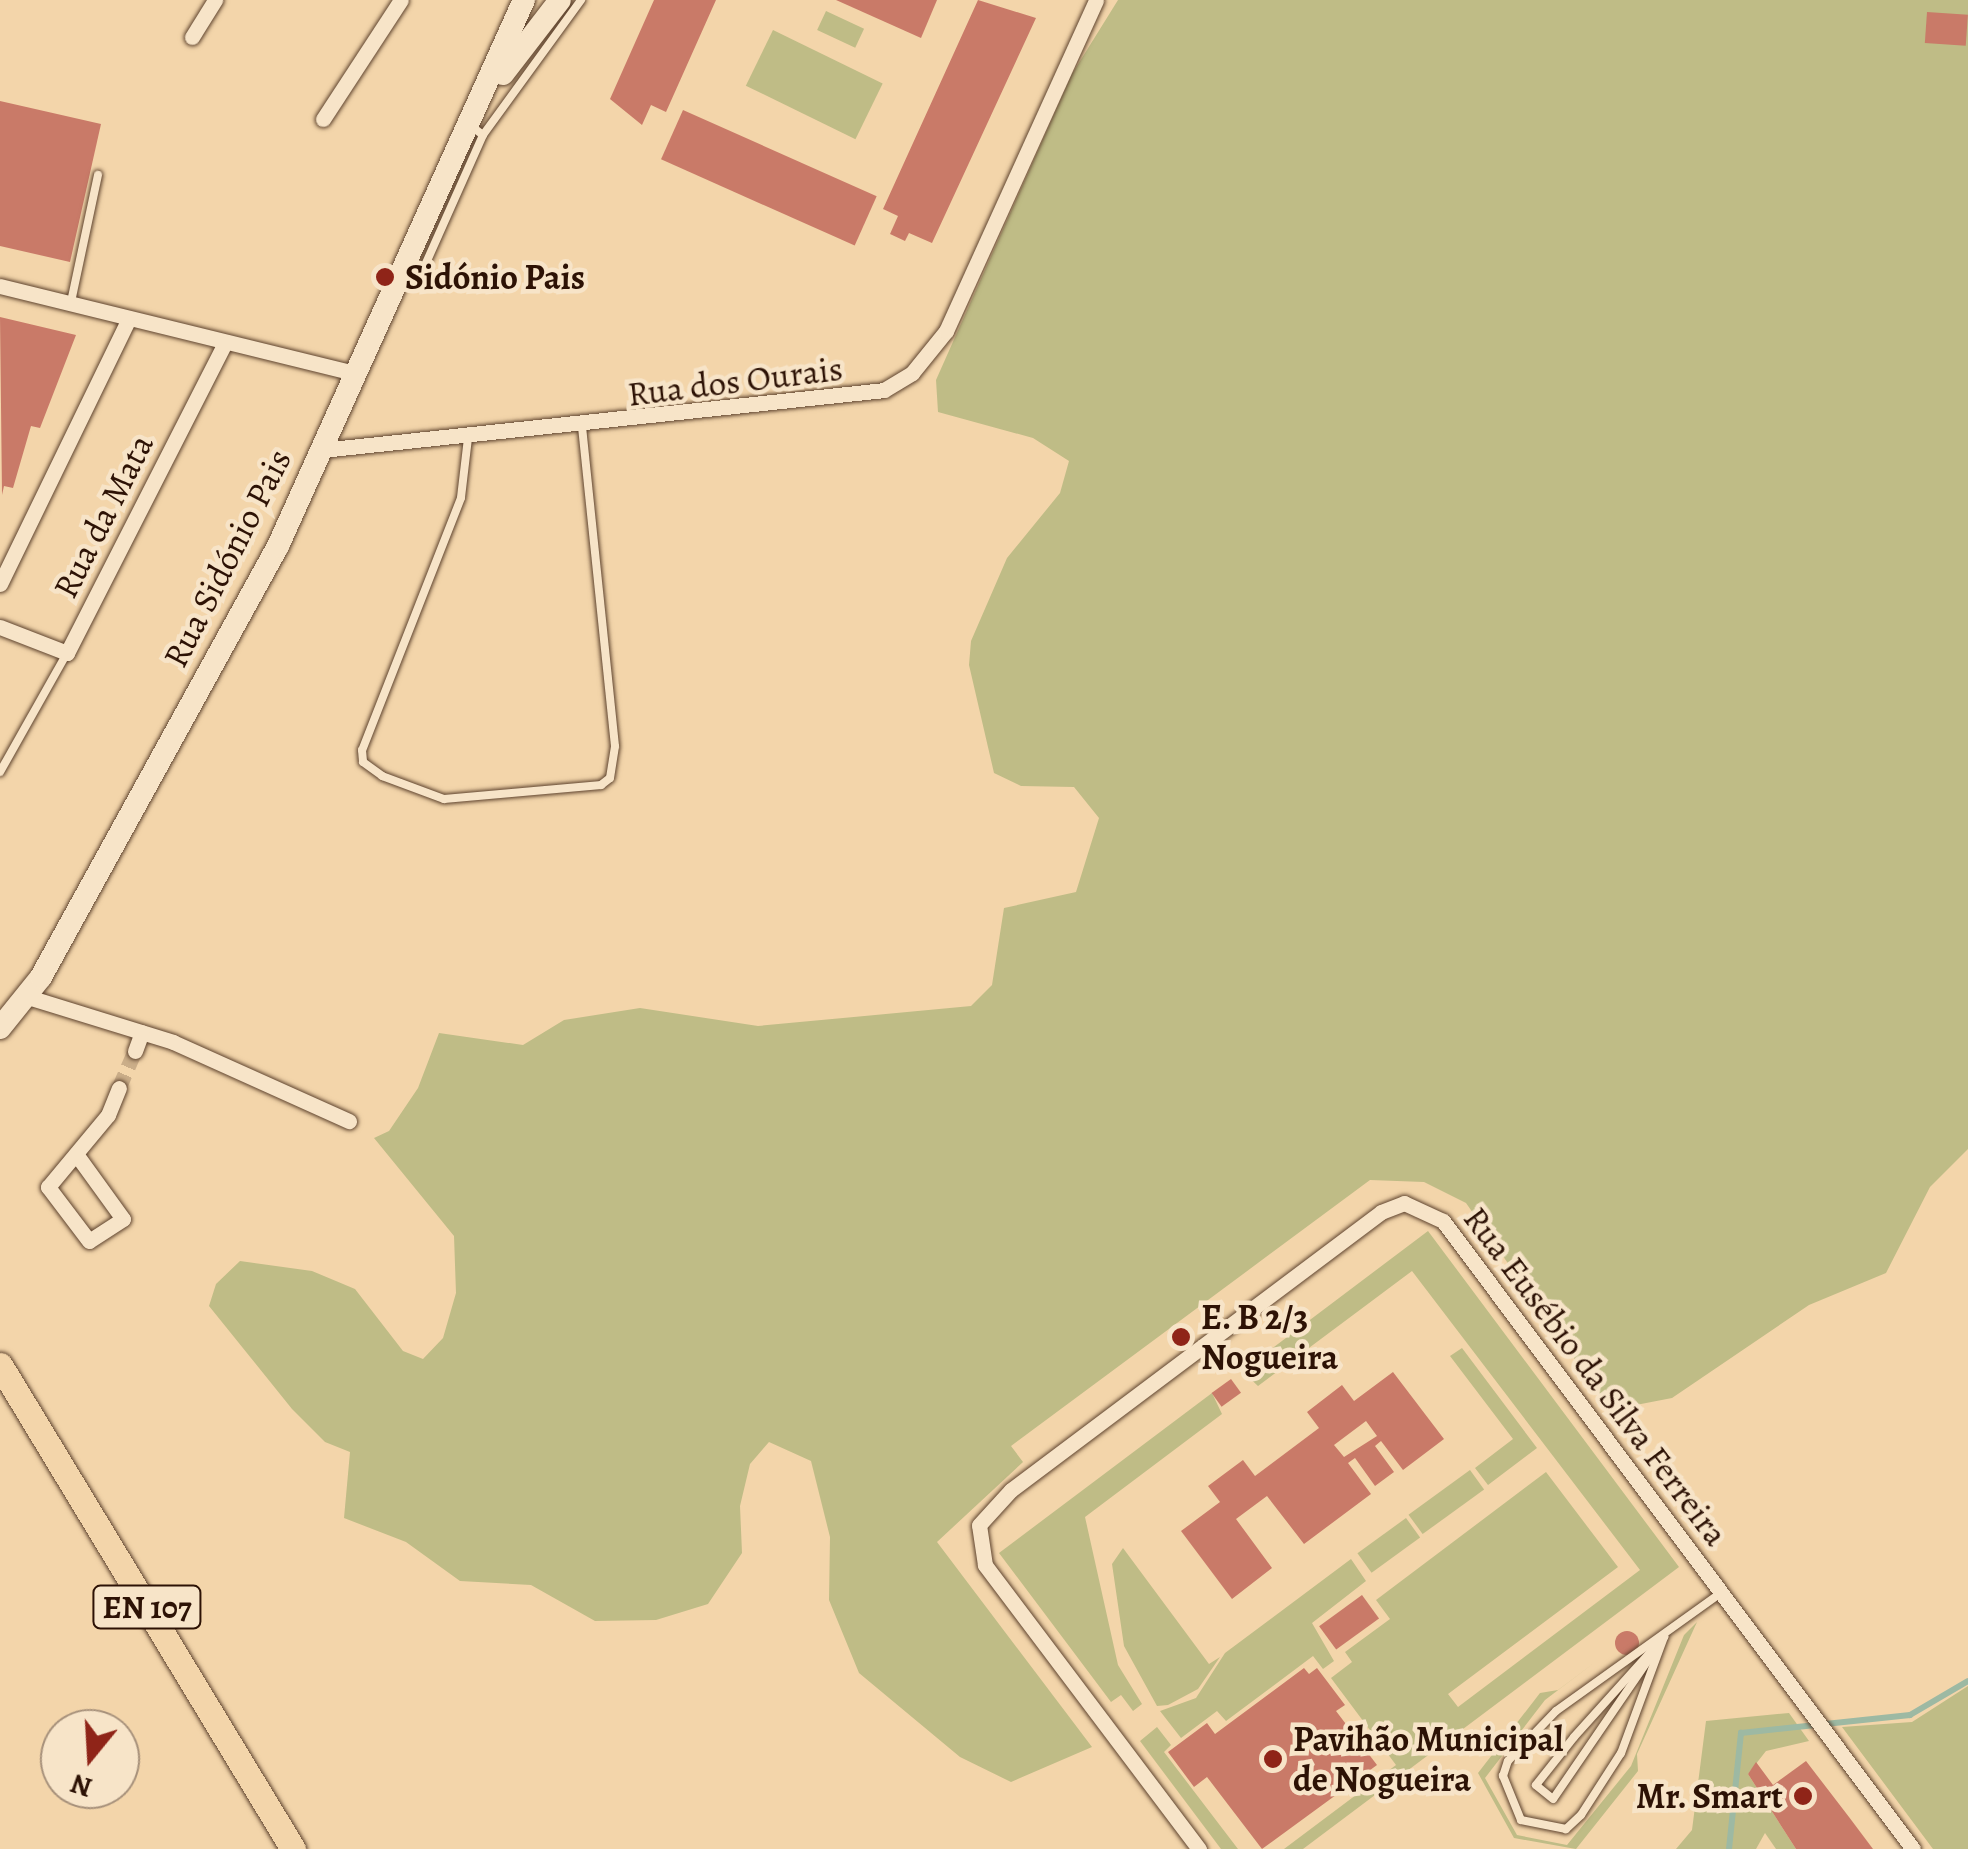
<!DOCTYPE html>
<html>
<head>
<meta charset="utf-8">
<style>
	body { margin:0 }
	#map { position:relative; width:1968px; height:1849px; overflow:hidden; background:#f3d5aa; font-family:Alegreya,serif }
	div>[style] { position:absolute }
	.green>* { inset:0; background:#bfbc86; transform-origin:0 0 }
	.stream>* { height:6px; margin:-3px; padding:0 3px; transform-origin:3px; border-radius:3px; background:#9db9a3 }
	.building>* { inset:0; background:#c97a68; transform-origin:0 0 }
	.round { border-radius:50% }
	.minor-tunnel>* { height:15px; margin-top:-7.5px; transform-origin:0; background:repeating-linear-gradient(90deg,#cbae89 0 15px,transparent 0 23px) }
	.roads { filter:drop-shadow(0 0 2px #5e432e) drop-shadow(0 0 2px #5e432e) }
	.service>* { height:8px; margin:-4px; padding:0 4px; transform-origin:4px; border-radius:4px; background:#f7e4c8 }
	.minor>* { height:15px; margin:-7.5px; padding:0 7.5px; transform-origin:7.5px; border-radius:7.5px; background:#f7e4c8 }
	.secondary>* { height:22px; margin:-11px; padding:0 11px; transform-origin:11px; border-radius:11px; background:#f7e4c8 }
	.primary>* { height:25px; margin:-12.5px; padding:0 12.5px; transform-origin:12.5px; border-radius:12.5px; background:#f3d5aa }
	.dots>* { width:28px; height:28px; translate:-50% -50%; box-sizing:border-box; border:5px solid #f7e4c8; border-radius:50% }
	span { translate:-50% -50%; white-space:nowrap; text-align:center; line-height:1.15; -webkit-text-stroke:9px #f7e4c8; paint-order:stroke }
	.shield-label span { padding:2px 8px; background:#f7e4c8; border:2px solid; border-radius:8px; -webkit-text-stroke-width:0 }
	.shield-label { font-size:32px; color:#2d1205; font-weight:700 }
	.poi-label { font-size:35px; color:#2d1205; font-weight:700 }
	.left { translate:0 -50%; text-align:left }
	.right { translate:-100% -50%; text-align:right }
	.street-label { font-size:35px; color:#2d1205 }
	.north { position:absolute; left:40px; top:1709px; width:100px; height:100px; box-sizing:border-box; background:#f7e4c8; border:2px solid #a6907a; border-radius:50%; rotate:198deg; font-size:28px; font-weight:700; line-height:40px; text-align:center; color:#2d1205 }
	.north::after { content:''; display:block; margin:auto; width:35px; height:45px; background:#8f2418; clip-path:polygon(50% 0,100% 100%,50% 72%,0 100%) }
</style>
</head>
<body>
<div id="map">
	<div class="green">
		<i style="clip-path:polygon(1118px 0,1968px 0,1968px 1149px,1930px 1187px,1886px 1273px,1809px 1305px,1672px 1398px,1610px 1410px,1466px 1203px,1424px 1182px,1370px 1180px,1011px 1446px,1023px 1462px,937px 1542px,1092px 1747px,1011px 1782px,960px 1757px,859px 1673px,829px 1600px,830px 1537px,811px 1461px,769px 1442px,750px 1464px,740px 1506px,742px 1553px,708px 1604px,656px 1620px,595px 1621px,531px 1585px,460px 1581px,406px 1542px,344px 1518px,350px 1452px,325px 1442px,292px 1409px,209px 1306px,216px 1284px,240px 1261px,312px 1271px,355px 1289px,403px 1351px,423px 1359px,443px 1338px,456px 1293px,454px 1236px,374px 1138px,389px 1131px,418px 1088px,439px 1033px,523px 1045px,564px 1020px,640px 1008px,758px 1026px,971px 1006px,992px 985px,1004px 908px,1076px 892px,1099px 818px,1074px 787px,1021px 786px,994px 773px,969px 665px,971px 641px,1007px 558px,1060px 493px,1069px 461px,1033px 438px,938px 412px,936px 380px,1072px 74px)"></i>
		<i style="left:826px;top:11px;width:42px;height:21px;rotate:25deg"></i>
		<i style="left:773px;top:30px;width:122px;height:62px;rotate:26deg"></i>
		<i style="clip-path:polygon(1428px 1231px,1679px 1567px,1303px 1849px,1284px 1849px,1396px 1765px,1331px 1678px,1352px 1662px,1345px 1652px,1390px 1619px,1376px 1600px,1546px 1472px,1618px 1567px,1448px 1694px,1458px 1707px,1640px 1570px,1412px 1271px,1258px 1386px,1242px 1371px)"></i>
		<i style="clip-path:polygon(1462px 1348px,1537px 1448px,1488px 1485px,1475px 1468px,1513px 1439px,1450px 1356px)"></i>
		<i style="clip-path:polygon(1212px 1393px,1222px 1414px,1085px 1517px,1118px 1665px,1142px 1704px,1133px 1711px,1121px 1695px,1111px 1702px,999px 1553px)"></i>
		<i style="left:1470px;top:1470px;width:24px;height:76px;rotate:54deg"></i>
		<i style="left:1406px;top:1518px;width:24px;height:60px;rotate:54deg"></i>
		<i style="clip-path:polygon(1123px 1548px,1209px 1664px,1220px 1657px,1198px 1689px,1168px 1705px,1157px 1706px,1124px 1646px,1112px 1564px)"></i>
		<i style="clip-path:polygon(1351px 1559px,1366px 1581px,1312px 1623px,1334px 1661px,1323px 1669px,1313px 1656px,1226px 1721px,1217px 1711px,1181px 1738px,1160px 1711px,1196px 1698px,1225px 1653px)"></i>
		<i style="clip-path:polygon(1697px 1622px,1637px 1754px,1638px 1771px,1576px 1849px,1514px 1838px,1478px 1773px,1540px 1693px,1558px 1690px,1598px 1660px,1545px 1700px,1485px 1778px,1517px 1835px,1567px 1845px,1631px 1766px,1684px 1635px)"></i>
		<i style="clip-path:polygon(1968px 1686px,1968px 1849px,1933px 1849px,1842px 1727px,1912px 1722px)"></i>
		<i style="clip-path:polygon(1789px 1713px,1809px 1741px,1766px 1751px,1748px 1774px,1796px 1849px,1776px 1849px,1765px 1833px,1756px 1849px,1676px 1849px,1692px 1830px,1706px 1721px)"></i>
		<i style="clip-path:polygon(1157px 1727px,1171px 1745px,1164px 1752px,1238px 1849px,1221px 1849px,1140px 1741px)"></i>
	</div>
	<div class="stream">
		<i style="left:1729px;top:1849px;width:117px;rotate:-84.1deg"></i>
		<i style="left:1741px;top:1733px;width:170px;rotate:-6.1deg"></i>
		<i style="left:1910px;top:1715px;width:67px;rotate:-30.4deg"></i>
	</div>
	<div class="building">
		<i style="clip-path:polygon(654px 0,716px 0,666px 112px,651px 105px,642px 125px,610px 99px)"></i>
		<i style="clip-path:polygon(836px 0,937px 0,921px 38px)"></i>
		<i style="clip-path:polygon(978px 0,1036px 18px,932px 243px,909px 233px,905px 241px,890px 234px,898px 216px,883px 209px)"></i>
		<i style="left:1927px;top:12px;width:41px;height:31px;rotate:4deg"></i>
		<i style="clip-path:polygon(0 101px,101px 124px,70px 262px,0 246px)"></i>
		<i style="left:683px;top:110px;width:212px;height:54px;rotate:24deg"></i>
		<i style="clip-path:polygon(0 317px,76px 335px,40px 428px,31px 426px,13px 488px,4px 486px,2px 495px)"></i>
		<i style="clip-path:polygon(evenodd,1393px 1372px,1444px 1439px,1403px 1470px,1381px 1441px,1375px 1446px,1394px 1472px,1375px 1486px,1355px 1458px,1348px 1463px,1371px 1494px,1304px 1544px,1267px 1496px,1236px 1519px,1272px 1568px,1232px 1599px,1181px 1531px,1220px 1502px,1208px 1486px,1243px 1460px,1255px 1476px,1319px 1428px,1307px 1412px,1342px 1385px,1354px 1401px,1393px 1372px,1366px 1421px,1377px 1436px,1344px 1457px,1334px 1445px,1366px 1421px)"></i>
		<i style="left:1231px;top:1379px;width:17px;height:24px;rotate:54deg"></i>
		<i style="left:1362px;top:1595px;width:29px;height:53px;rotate:54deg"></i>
		<i class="round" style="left:1615px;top:1631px;width:24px;height:24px"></i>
		<i style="clip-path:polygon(1304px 1668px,1309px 1674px,1317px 1668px,1345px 1705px,1336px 1711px,1377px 1765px,1262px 1849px,1207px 1777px,1194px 1787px,1168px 1752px,1207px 1723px,1215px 1734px)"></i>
		<i style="clip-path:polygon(1806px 1761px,1849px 1817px,1873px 1849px,1796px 1849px,1748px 1774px,1756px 1762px,1773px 1785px)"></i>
	</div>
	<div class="minor-tunnel">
		<i style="left:119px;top:1088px;width:40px;rotate:-66.6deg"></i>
	</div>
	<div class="roads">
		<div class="service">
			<i style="left:483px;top:135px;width:167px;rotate:-54deg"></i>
			<i style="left:403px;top:274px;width:17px;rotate:25deg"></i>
			<i style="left:418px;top:281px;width:160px;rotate:-66deg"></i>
			<i style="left:483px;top:135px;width:15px;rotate:-143deg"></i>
			<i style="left:71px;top:302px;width:130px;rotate:-78deg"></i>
			<i style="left:468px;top:438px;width:60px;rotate:96.7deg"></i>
			<i style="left:461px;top:498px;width:271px;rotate:111.4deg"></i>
			<i style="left:362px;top:750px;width:12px;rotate:85deg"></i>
			<i style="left:363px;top:762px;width:24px;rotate:36deg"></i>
			<i style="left:382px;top:776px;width:66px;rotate:20.4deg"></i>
			<i style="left:444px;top:799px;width:158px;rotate:-5.1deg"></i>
			<i style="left:601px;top:785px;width:11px;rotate:-38deg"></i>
			<i style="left:610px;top:778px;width:32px;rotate:-81deg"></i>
			<i style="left:615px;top:746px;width:320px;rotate:-95.9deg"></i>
			<i style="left:0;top:772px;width:137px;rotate:-60.6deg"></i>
			<i style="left:1664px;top:1637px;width:124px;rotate:110.3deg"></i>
			<i style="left:1621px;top:1753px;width:74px;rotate:122.8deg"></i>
			<i style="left:1581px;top:1815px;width:21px;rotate:137deg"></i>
			<i style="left:1566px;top:1829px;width:46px;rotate:-168.7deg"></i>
			<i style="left:1521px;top:1820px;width:48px;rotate:-112.2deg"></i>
			<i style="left:1503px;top:1776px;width:16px;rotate:-72deg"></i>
			<i style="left:1508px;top:1761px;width:69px;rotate:-46.2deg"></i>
			<i style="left:1556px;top:1711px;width:203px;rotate:-35.6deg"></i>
			<i style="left:1664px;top:1637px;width:196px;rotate:124.4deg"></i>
			<i style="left:1553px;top:1799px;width:22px;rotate:-141deg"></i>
			<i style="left:1536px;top:1785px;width:61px;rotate:-51.6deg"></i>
			<i style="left:1574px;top:1737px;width:135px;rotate:-48deg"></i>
		</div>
		<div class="minor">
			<i style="left:192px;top:37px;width:44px;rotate:-58.1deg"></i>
			<i style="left:323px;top:119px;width:142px;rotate:-56.8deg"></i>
			<i style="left:0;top:286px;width:365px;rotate:13.8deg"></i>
			<i style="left:322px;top:450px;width:565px;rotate:-6.09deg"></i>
			<i style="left:884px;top:390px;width:33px;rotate:-31deg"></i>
			<i style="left:912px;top:373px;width:54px;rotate:-51deg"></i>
			<i style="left:946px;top:331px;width:363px;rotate:-65.6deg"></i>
			<i style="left:0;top:584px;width:291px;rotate:-64.1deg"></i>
			<i style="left:0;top:627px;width:72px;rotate:21.2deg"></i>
			<i style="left:67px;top:653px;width:348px;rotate:-63deg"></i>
			<i style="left:28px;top:997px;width:152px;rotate:17.2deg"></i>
			<i style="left:173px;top:1042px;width:193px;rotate:24.2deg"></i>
			<i style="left:135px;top:1051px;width:20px;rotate:-70deg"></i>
			<i style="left:76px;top:1154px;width:80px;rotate:54.1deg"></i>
			<i style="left:123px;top:1219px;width:40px;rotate:147.1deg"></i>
			<i style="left:89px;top:1241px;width:68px;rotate:-127.2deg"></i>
			<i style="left:48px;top:1187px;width:94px;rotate:-50.2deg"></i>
			<i style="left:108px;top:1115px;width:29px;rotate:-68deg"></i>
			<i style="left:1199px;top:1849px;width:356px;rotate:-127deg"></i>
			<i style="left:985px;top:1565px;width:40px;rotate:-98.5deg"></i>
			<i style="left:979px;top:1525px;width:47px;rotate:-47.6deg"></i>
			<i style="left:1011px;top:1490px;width:463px;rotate:-36.9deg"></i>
			<i style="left:1381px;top:1212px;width:25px;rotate:-21deg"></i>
			<i style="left:1404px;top:1203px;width:43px;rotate:24.8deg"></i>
			<i style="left:1443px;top:1221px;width:784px;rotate:53.19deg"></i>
		</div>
		<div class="secondary">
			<i style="left:503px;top:74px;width:93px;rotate:-52.4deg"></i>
			<i style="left:0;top:1028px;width:65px;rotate:-51.2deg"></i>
			<i style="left:41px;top:977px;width:492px;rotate:-61.2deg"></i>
			<i style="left:278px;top:546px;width:599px;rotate:-65.75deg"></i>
		</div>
		<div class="primary">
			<i style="left:0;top:1365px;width:566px;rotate:58.81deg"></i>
		</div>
	</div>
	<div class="dots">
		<i style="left:385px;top:277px;background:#8f2418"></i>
		<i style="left:1181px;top:1337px;background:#8f2418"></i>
		<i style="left:1273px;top:1759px;background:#8f2418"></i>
		<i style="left:1803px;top:1796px;background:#8f2418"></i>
	</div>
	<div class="shield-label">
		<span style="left:147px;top:1607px">EN 107</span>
	</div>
	<div class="poi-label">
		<span class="left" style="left:405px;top:277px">Sidónio Pais</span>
		<span class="left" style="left:1201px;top:1337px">E. B 2/3<br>Nogueira</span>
		<span class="left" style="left:1293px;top:1759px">Pavihão Municipal<br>de Nogueira</span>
		<span class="right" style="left:1783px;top:1796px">Mr. Smart</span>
	</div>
	<div class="street-label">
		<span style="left:735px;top:381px;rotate:-7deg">Rua dos Ourais</span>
		<span style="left:103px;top:516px;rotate:-63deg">Rua da Mata</span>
		<span style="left:227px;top:558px;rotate:-63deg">Rua Sidónio Pais</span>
		<span style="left:1596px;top:1376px;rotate:53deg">Rua Eusébio da Silva Ferreira</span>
	</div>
	<div class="north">N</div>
</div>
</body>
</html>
